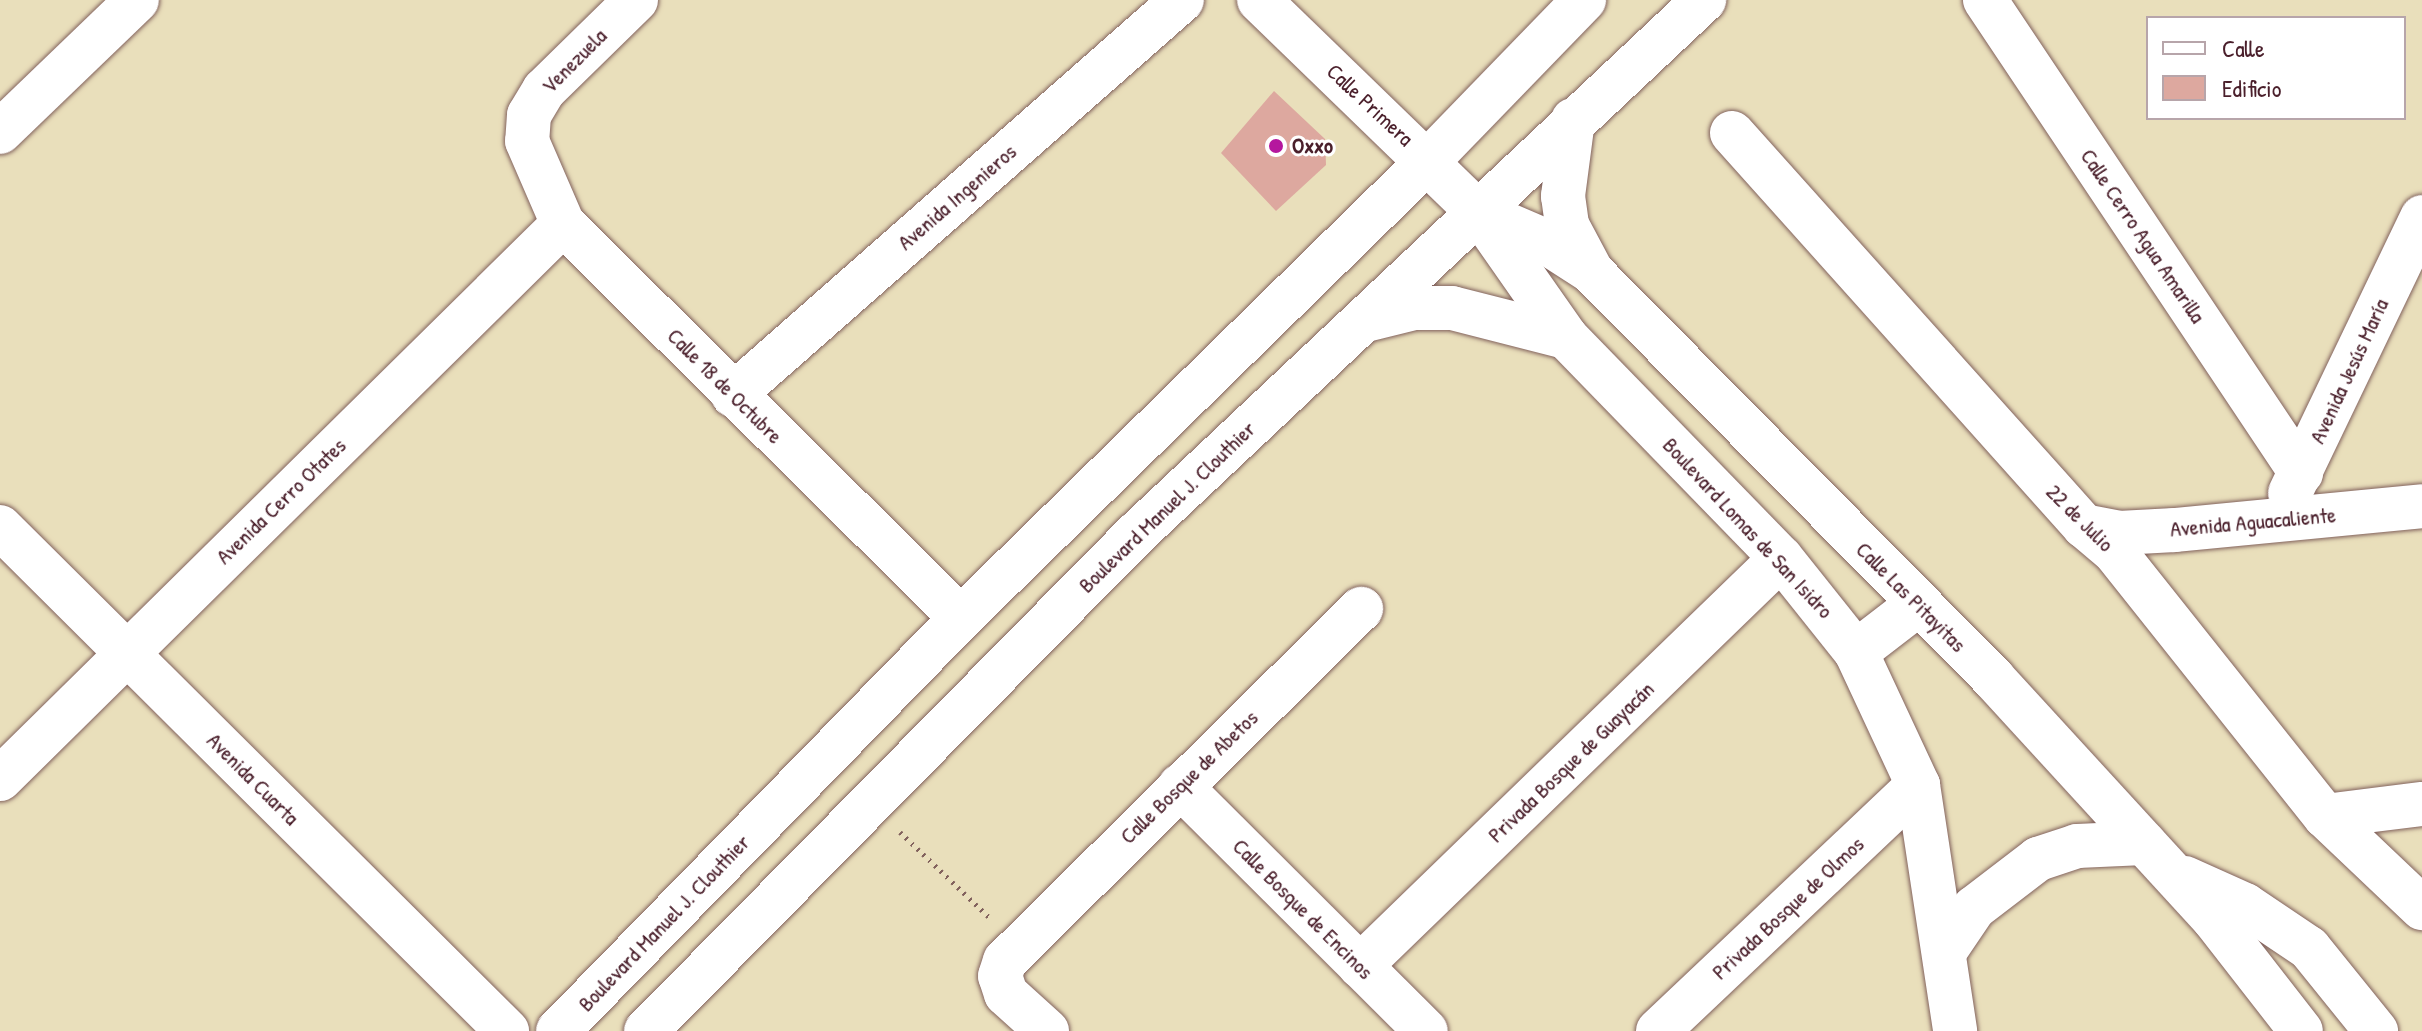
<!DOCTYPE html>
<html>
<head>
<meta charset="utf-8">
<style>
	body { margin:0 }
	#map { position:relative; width:2422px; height:1031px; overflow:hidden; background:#e9dfbb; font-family:"Patrick Hand",sans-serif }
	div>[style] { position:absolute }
	.building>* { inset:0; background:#dda89f }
	.path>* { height:5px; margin-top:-2.5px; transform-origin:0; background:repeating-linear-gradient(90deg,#82625d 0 2px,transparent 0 8px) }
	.roads { filter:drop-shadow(0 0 2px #82625d) drop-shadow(0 0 2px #82625d) }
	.street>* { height:44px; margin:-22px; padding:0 22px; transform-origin:22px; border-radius:22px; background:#fff }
	.secondary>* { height:44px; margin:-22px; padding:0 22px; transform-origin:22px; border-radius:22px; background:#fff }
	.primary>* { height:44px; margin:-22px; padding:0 22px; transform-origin:22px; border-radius:22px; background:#fff }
	.dots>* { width:22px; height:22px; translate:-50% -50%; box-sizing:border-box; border:4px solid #fff; border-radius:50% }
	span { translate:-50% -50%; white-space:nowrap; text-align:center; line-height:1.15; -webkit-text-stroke:6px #fff; paint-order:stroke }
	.street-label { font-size:22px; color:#4a1f2b }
	.poi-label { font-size:22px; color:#4a1f2b; font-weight:700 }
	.left { translate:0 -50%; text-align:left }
	.legend { position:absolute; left:2146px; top:16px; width:260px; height:104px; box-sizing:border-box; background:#fff; border:2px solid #b7a5aa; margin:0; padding:10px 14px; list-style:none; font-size:24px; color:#4a1f2b }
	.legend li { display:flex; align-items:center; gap:16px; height:40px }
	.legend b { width:40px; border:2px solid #b7a5aa }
</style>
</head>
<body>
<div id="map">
	<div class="building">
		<i style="clip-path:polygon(1274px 91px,1325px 139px,1326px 165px,1276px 211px,1221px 153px)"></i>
	</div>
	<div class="path">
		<i style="left:900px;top:832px;width:126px;rotate:43.7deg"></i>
	</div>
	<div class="roads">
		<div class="street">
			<i style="left:636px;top:0;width:129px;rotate:135.6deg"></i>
			<i style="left:544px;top:90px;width:29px;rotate:121deg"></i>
			<i style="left:529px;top:115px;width:26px;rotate:94deg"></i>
			<i style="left:527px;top:141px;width:90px;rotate:66.6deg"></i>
			<i style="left:563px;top:224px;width:560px;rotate:44.71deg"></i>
			<i style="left:1985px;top:0;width:569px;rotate:56.25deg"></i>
			<i style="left:0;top:132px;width:190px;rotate:-43.9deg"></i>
			<i style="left:1732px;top:133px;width:528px;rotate:48.15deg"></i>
			<i style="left:2084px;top:526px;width:39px;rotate:40deg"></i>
			<i style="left:2114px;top:551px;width:339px;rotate:51.5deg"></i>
			<i style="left:2325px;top:816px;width:134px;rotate:43.5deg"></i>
			<i style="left:1478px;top:212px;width:69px;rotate:23.2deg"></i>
			<i style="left:1541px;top:239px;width:61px;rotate:32.9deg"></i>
			<i style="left:1592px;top:272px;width:571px;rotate:45.35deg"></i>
			<i style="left:1993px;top:678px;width:326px;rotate:47.5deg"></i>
			<i style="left:2213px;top:918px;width:143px;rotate:52.1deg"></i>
			<i style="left:1480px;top:214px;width:150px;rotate:55deg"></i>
			<i style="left:1566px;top:337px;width:308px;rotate:45.8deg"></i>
			<i style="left:1781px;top:558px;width:120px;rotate:51.4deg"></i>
			<i style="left:1856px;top:652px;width:147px;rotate:65deg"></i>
			<i style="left:1918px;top:785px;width:249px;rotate:81.4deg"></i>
			<i style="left:733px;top:395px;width:598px;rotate:-41.34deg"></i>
			<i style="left:2290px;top:493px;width:306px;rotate:-64.4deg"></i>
			<i style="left:2084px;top:526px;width:36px;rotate:11deg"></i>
			<i style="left:2119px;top:533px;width:56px;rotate:-3.1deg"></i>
			<i style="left:2175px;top:530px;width:248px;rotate:-5.5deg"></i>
			<i style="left:0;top:527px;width:715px;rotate:44.83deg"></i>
			<i style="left:1856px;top:652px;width:77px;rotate:-37.6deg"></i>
			<i style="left:0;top:779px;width:791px;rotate:-44.59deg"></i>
			<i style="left:1180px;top:786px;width:347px;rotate:44.9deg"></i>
			<i style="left:2325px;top:816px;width:98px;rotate:-7.1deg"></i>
			<i style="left:2185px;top:878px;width:66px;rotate:24.2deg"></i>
			<i style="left:2245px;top:905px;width:77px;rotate:33.9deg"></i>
			<i style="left:2309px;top:948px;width:107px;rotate:51.1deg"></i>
			<i style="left:1945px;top:951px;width:52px;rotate:-56deg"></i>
			<i style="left:1974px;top:908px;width:81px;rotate:-37.4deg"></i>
			<i style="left:2038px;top:859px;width:41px;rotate:-18.4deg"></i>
			<i style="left:2077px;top:846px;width:67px;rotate:-2.6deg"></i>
			<i style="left:1360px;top:966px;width:586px;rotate:-44.1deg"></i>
			<i style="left:1047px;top:1031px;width:55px;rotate:-137.9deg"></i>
			<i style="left:1006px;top:994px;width:19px;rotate:-108deg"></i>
			<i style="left:1000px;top:976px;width:16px;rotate:-72deg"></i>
			<i style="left:1005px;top:961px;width:501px;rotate:-44.68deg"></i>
			<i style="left:1658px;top:1031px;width:358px;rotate:-43.4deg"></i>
		</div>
		<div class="secondary">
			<i style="left:1259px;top:0;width:305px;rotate:44.1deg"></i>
		</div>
		<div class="primary">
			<i style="left:1573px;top:120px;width:77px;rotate:97.5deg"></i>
			<i style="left:1563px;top:196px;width:29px;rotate:82deg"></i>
			<i style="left:1567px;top:225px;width:53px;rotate:62deg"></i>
			<i style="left:1366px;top:320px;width:49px;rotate:-14deg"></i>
			<i style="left:1414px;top:308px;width:38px"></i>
			<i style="left:1452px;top:308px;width:118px;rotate:14.3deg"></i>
			<i style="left:558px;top:1031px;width:577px;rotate:-45.7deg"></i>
			<i style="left:961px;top:618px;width:655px;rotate:-44.38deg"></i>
			<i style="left:1429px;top:160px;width:223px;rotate:-45.9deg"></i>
			<i style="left:646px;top:1031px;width:698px;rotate:-45.41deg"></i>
			<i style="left:1136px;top:534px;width:780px;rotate:-43.23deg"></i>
		</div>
	</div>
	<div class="dots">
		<i style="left:1276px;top:146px;background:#b5179e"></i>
	</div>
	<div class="street-label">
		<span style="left:574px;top:61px;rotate:-45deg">Venezuela</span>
		<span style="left:1370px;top:105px;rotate:43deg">Calle Primera</span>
		<span style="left:957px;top:197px;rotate:-41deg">Avenida Ingenieros</span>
		<span style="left:2143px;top:236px;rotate:56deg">Calle Cerro Agua Amarilla</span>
		<span style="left:2349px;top:371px;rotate:-65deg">Avenida Jesús María</span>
		<span style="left:725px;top:386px;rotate:45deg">Calle 18 de Octubre</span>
		<span style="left:281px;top:501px;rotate:-44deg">Avenida Cerro Otates</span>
		<span style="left:1167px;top:507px;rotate:-44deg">Boulevard Manuel J. Clouthier</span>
		<span style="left:2080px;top:518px;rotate:45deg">22 de Julio</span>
		<span style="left:2253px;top:522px;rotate:-5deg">Avenida Aguacaliente</span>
		<span style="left:1748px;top:528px;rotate:47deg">Boulevard Lomas de San Isidro</span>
		<span style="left:1911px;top:597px;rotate:45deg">Calle Las Pitayitas</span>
		<span style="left:1571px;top:762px;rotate:-44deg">Privada Bosque de Guayacán</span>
		<span style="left:1189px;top:777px;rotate:-44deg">Calle Bosque de Abetos</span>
		<span style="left:253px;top:779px;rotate:45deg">Avenida Cuarta</span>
		<span style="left:1788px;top:908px;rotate:-43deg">Privada Bosque de Olmos</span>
		<span style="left:1303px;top:909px;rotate:45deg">Calle Bosque de Encinos</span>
		<span style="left:664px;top:923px;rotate:-46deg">Boulevard Manuel J. Clouthier</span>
	</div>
	<div class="poi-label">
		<span class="left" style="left:1292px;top:146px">Oxxo</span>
	</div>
	<ul class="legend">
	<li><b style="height:10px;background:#fff"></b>Calle</li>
	<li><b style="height:22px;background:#dda89f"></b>Edificio</li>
	</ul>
</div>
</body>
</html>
